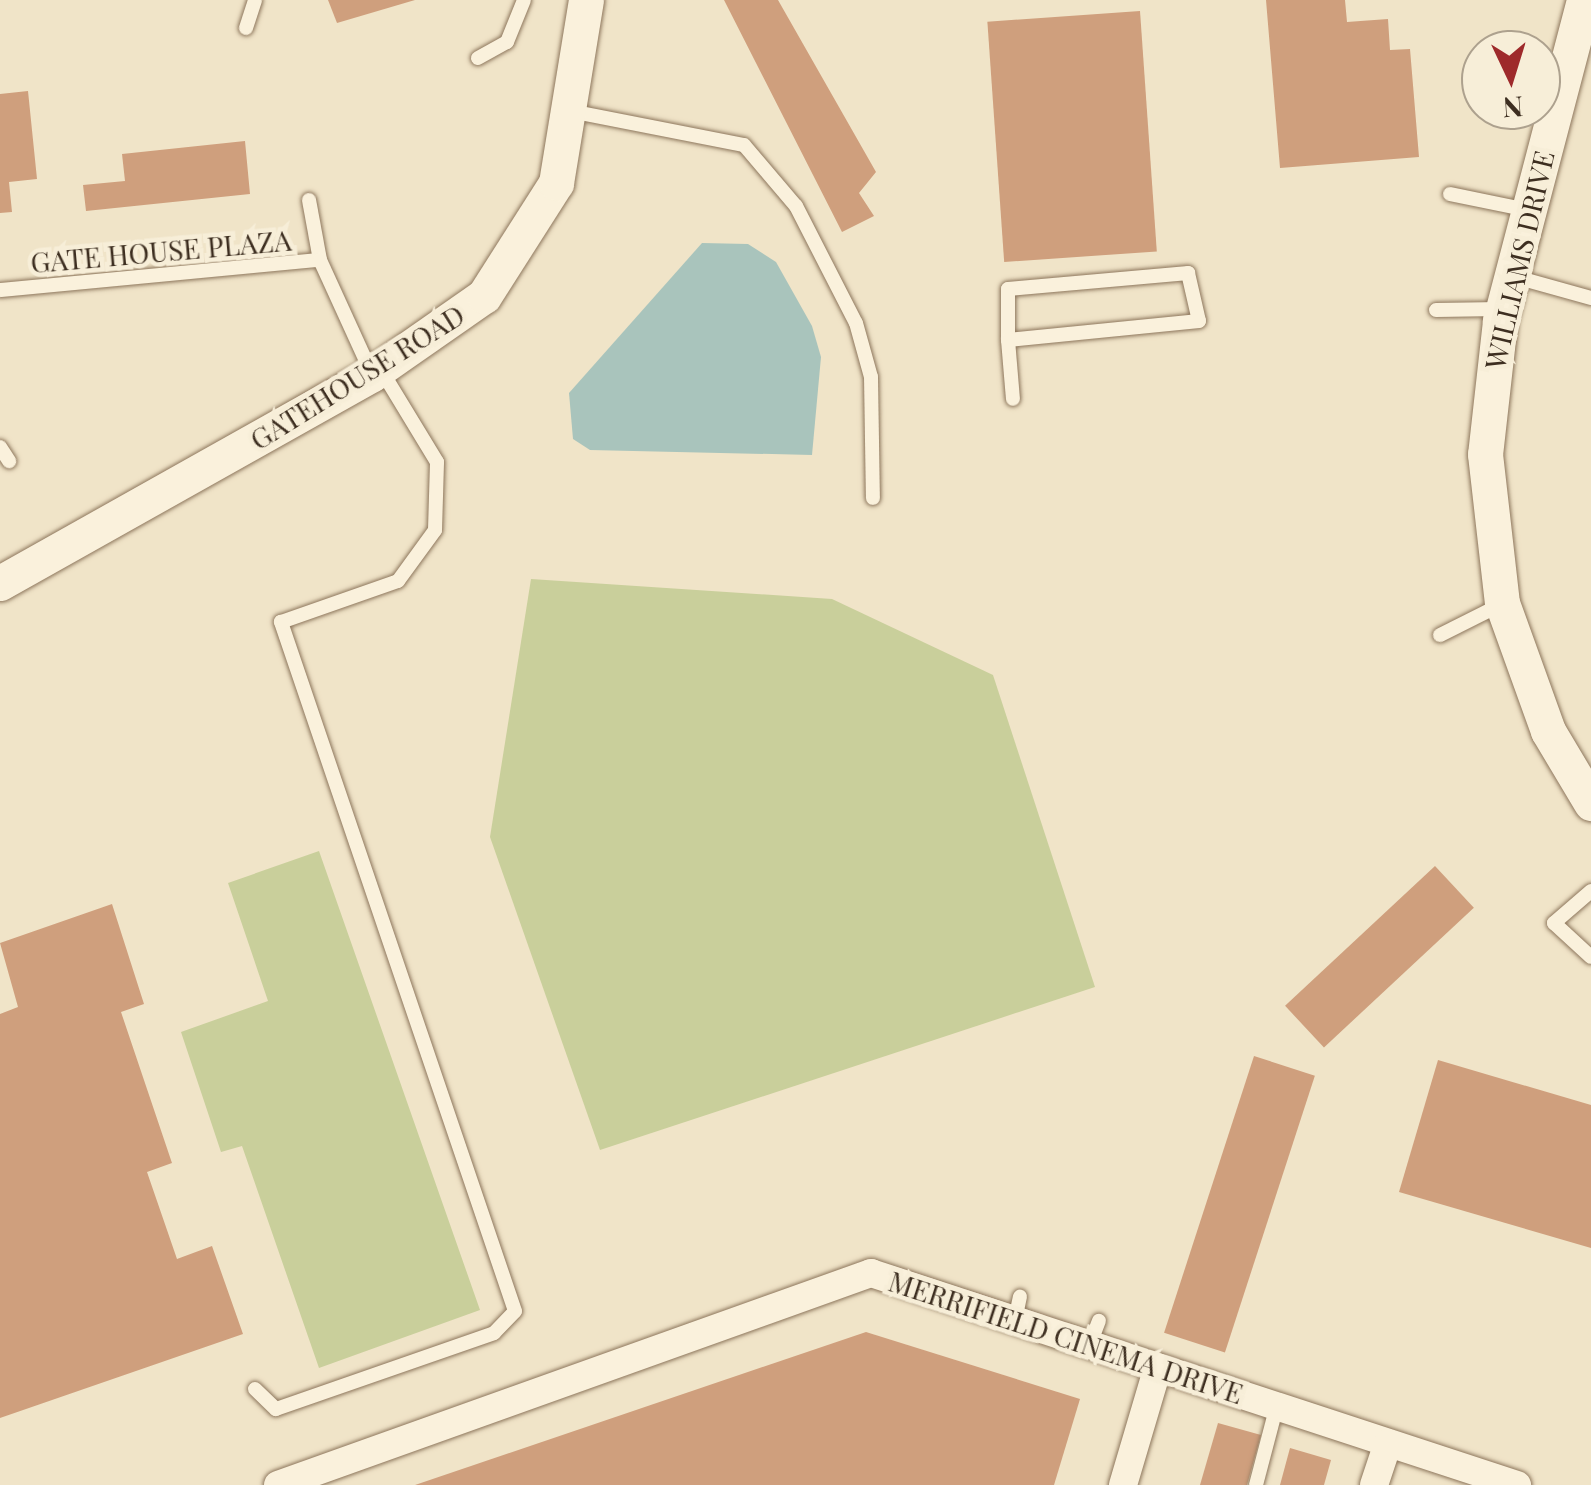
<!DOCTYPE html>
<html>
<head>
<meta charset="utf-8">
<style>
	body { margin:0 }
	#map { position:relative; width:1591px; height:1485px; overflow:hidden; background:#f0e4c8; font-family:"Playfair Display",serif }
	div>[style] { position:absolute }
	.green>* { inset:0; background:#c9cf9b }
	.water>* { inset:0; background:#a9c4bc }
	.building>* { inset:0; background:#cf9f7d; transform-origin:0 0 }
	.roads { filter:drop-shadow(0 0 2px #8d765c) drop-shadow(0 0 2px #8d765c) }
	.service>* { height:14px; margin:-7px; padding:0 7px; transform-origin:7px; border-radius:7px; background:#faf1dc }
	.minor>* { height:28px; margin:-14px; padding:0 14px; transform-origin:14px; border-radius:14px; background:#faf1dc }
	.tertiary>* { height:35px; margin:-17.5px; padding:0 17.5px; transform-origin:17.5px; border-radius:17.5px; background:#faf1dc }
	span { translate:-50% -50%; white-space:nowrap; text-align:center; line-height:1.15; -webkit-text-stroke:9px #f7eed8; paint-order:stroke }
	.street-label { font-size:28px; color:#3d2e20 }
	.north { position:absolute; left:1461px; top:30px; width:100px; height:100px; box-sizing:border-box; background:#f7eed8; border:2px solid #ada18e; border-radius:50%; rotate:176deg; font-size:28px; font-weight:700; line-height:40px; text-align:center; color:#3d2e20 }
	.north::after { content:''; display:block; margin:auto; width:35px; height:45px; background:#9e2a2b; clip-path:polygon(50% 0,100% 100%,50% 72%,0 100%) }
</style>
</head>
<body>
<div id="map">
	<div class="green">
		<i style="clip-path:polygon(531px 579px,832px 599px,993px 675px,1095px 987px,600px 1150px,490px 837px)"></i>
		<i style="clip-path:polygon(319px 851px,480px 1310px,319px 1368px,242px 1146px,221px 1152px,181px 1032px,268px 1001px,228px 883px)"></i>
	</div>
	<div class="water">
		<i style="clip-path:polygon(702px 243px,748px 244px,776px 262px,812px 326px,821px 357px,812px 455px,590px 450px,573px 439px,569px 393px)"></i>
	</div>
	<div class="building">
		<i style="clip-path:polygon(328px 0,415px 0,337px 23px)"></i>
		<i style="clip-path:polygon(724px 0,778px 0,876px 172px,859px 193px,874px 216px,842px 232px)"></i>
		<i style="clip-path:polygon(1266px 0,1345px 0,1347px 22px,1388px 19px,1390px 50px,1410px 49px,1419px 157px,1280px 168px)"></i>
		<i style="left:1140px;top:11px;width:241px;height:153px;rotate:86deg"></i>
		<i style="clip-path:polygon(28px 91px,37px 179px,9px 182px,12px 212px,0 213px,0 94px)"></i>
		<i style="clip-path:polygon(245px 141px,250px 194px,86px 211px,83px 185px,125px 181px,122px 154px)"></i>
		<i style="left:1435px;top:866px;width:57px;height:205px;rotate:47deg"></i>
		<i style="clip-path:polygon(112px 904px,144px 1004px,121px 1012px,172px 1163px,147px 1172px,177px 1259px,212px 1246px,243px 1334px,0 1418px,0 1014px,18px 1007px,0 943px)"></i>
		<i style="left:1254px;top:1056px;width:64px;height:291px;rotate:18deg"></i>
		<i style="clip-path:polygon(1438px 1060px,1591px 1105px,1591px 1248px,1399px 1192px)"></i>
		<i style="clip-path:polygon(866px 1332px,1080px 1399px,1054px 1485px,415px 1485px)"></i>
		<i style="clip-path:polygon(1218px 1423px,1261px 1435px,1247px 1485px,1200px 1485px)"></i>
		<i style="clip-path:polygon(1290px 1448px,1331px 1460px,1324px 1485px,1280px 1485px)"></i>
	</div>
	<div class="roads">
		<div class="service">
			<i style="left:246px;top:28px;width:29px;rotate:-72deg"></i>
			<i style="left:478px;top:58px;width:33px;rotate:-29deg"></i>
			<i style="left:507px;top:42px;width:45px;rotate:-68deg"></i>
			<i style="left:570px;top:111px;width:177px;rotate:11.1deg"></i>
			<i style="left:744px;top:145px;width:80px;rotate:49.6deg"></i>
			<i style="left:796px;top:206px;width:131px;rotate:62.9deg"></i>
			<i style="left:856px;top:323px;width:56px;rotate:74.5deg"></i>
			<i style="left:871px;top:377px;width:121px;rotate:89.1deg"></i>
			<i style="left:1450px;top:194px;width:80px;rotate:11.6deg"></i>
			<i style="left:309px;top:200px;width:61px;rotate:79.6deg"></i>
			<i style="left:1188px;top:273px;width:49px;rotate:77.1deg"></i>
			<i style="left:1199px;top:321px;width:192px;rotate:174.3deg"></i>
			<i style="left:1008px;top:340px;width:51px;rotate:-90deg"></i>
			<i style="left:1008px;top:289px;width:181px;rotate:-5.1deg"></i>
			<i style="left:1512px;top:276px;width:82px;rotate:15.6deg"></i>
			<i style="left:0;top:290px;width:321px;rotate:-5.4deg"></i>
			<i style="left:320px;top:260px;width:125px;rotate:65.5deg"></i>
			<i style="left:1436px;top:310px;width:64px;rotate:-0.9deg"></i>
			<i style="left:1008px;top:340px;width:59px;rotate:85.2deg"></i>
			<i style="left:0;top:447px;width:17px;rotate:57deg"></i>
			<i style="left:1440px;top:635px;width:69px;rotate:-26.6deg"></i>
			<i style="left:1591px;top:891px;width:49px;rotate:139.1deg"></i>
			<i style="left:1554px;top:923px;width:50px;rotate:42.6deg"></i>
			<i style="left:1015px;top:1320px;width:24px;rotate:-78deg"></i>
			<i style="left:1090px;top:1344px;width:25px;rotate:-69deg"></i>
			<i style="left:255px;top:1389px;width:29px;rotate:44deg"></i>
			<i style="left:276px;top:1409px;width:231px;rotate:-19.2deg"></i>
			<i style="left:494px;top:1333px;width:30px;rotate:-46deg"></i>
			<i style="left:515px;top:1311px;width:728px;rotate:-108.76deg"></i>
			<i style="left:281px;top:622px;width:124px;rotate:-19.3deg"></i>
			<i style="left:398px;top:581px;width:63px;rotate:-54deg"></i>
			<i style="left:435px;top:530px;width:68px;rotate:-88.3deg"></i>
			<i style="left:437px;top:462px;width:108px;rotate:-121.3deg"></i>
			<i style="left:1256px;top:1485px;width:83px;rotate:-75.3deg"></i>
		</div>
		<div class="minor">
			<i style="left:278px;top:1485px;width:630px;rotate:-19.67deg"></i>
			<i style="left:871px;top:1273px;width:680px;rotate:18.17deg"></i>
			<i style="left:1123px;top:1485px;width:123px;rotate:-73.5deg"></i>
			<i style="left:1374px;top:1485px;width:44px;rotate:-71.6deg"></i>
		</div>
		<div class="tertiary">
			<i style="left:1584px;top:0;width:332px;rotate:104.7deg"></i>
			<i style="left:1500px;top:321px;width:134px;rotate:96.4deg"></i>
			<i style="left:1485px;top:454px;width:150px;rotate:83.5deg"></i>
			<i style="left:1502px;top:603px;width:136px;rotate:70.2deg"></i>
			<i style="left:1548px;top:731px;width:84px;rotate:59.2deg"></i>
			<i style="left:0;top:583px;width:427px;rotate:-29.3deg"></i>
			<i style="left:372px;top:374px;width:136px;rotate:-34.9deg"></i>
			<i style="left:484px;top:296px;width:134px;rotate:-57.5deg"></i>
			<i style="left:556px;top:183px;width:185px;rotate:-80.7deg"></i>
		</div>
	</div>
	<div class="street-label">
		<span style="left:161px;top:251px;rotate:-5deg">GATE HOUSE PLAZA</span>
		<span style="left:1519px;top:260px;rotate:-77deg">WILLIAMS DRIVE</span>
		<span style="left:357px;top:377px;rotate:-32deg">GATEHOUSE ROAD</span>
		<span style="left:1066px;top:1337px;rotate:18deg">MERRIFIELD CINEMA DRIVE</span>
	</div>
	<div class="north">N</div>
</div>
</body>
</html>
